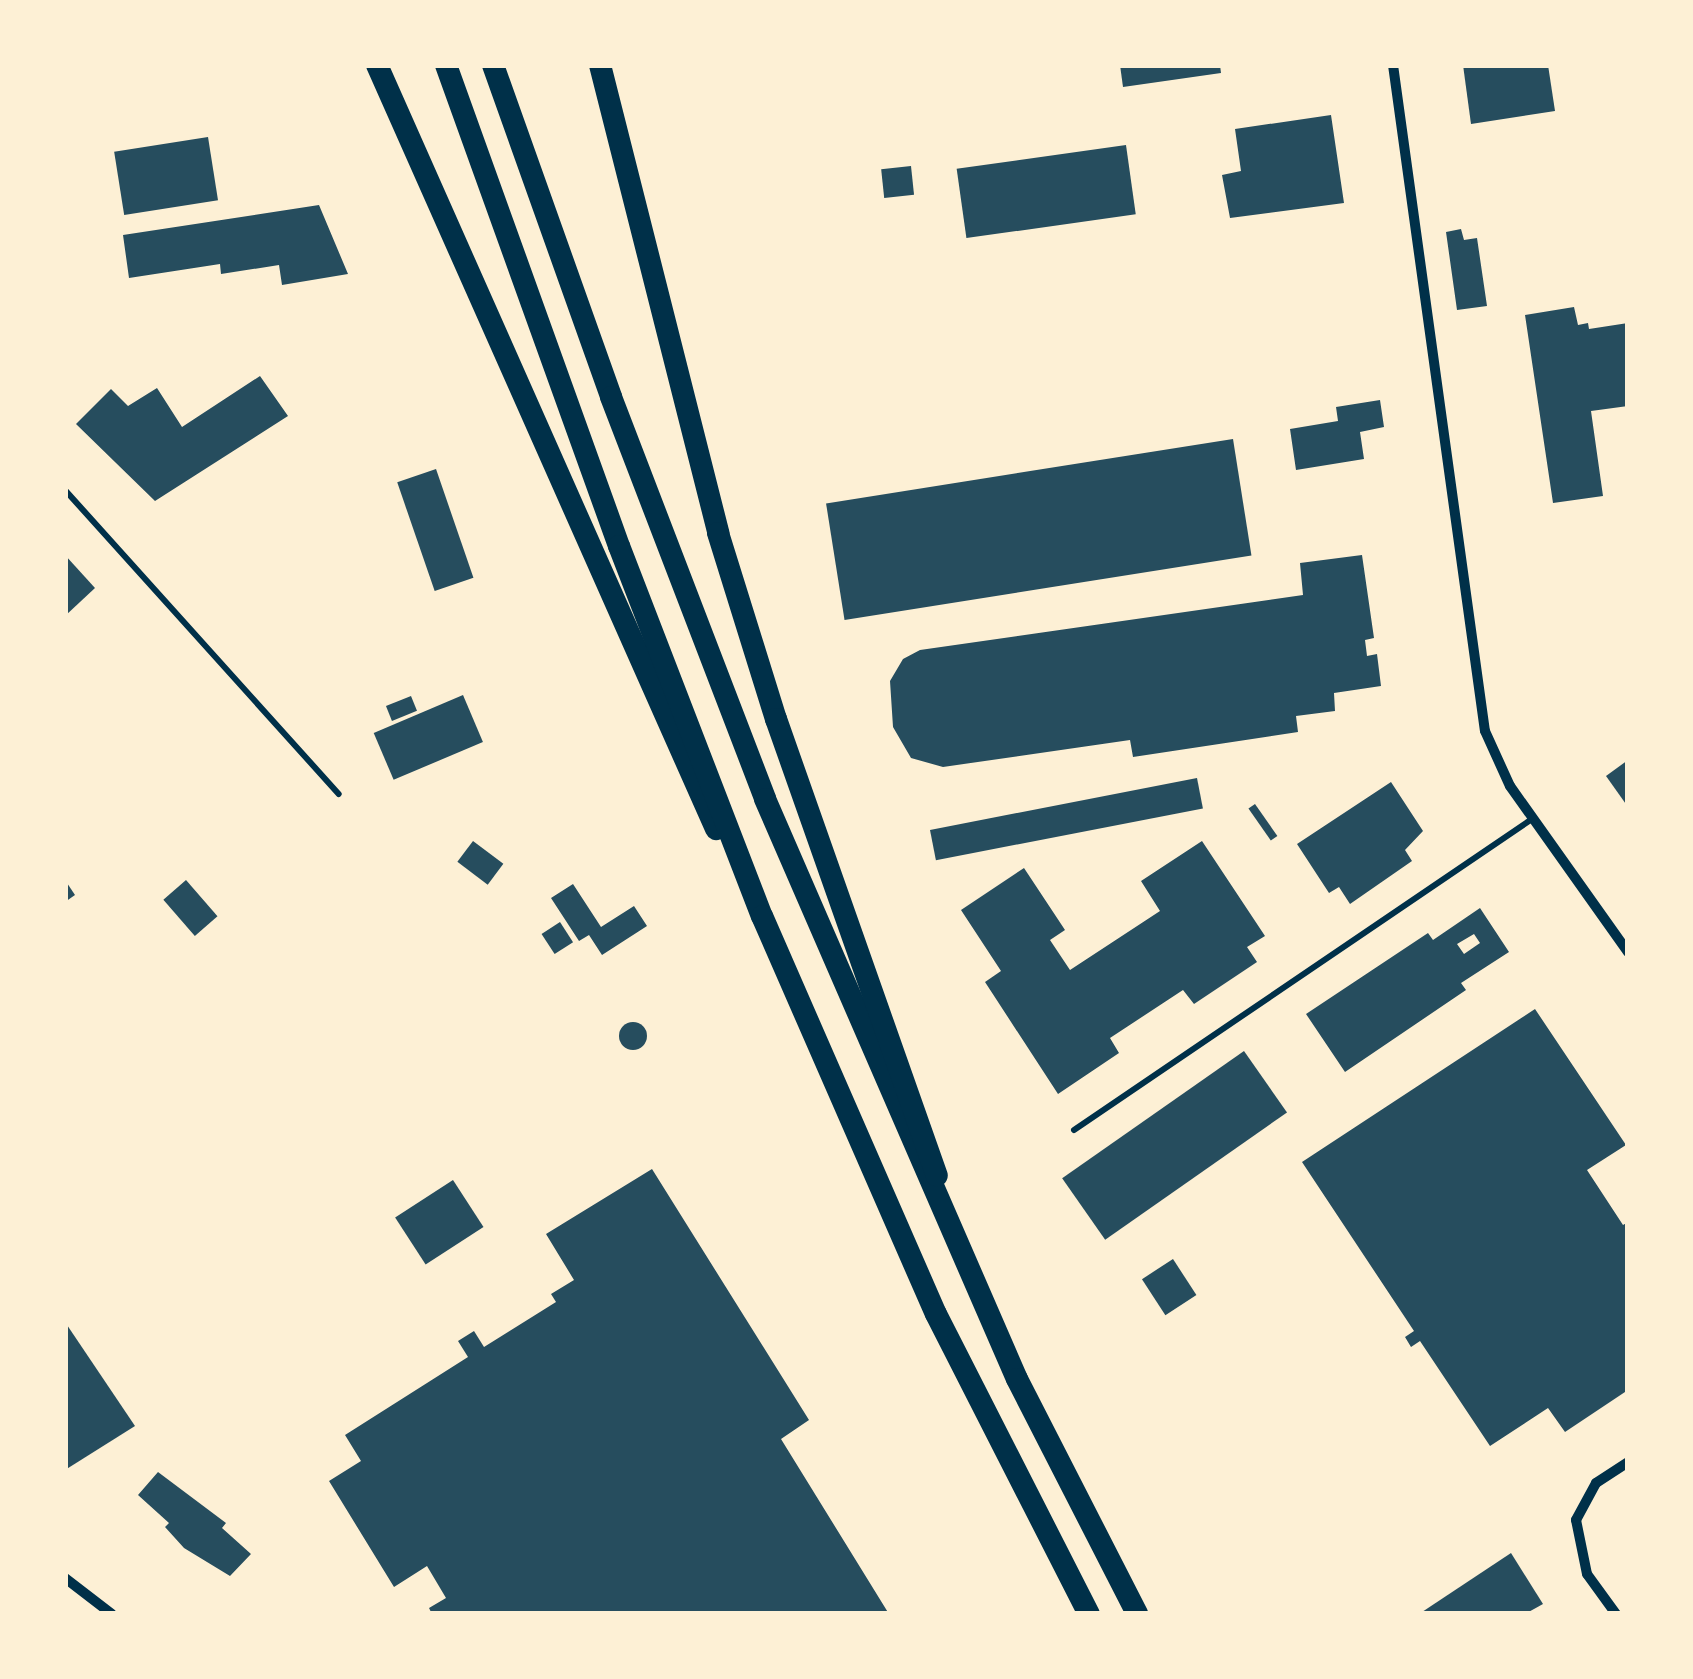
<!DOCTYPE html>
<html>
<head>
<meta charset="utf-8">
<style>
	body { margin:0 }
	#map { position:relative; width:1693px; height:1679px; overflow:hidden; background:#fdf0d5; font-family:Inter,sans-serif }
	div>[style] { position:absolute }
	.building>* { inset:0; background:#264d5e; transform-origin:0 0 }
	.round { border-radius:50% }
	.service>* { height:6px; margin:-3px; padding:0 3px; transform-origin:3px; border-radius:3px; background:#003049 }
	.minor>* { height:10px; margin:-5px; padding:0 5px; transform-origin:5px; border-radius:5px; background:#003049 }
	.trunk>* { height:22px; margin:-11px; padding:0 11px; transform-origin:11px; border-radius:11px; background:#003049 }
	span { translate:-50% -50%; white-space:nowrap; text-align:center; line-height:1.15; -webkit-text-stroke:10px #fdf0d5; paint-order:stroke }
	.frame { position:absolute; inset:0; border:68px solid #fdf0d5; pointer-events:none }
</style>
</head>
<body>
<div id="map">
	<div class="building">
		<i style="clip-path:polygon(1120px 65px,1220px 65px,1221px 73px,1123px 87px)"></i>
		<i style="clip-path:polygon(1463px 65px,1548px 65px,1555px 111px,1471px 124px)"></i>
		<i style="clip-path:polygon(1331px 115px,1344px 203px,1230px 218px,1222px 175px,1241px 171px,1235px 129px)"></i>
		<i style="left:208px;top:137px;width:64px;height:95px;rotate:81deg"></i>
		<i style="left:1126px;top:145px;width:70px;height:171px;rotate:82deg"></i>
		<i style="left:911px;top:166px;width:29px;height:30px;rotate:84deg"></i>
		<i style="clip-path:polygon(319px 205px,348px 274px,282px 285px,279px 265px,221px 274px,220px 264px,129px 278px,123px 235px)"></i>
		<i style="clip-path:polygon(1461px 229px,1464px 240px,1477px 238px,1487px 306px,1457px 310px,1446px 232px)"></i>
		<i style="clip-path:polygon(1574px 307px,1578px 325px,1588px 323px,1589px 329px,1628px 323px,1628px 406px,1591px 411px,1603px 496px,1553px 503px,1525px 315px)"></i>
		<i style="clip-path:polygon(260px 376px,288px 416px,155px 501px,76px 424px,111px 389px,128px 406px,157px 388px,182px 427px)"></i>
		<i style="clip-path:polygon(1380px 400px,1384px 427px,1360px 432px,1364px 459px,1296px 470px,1290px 429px,1338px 421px,1336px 407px)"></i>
		<i style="left:1233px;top:439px;width:118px;height:412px;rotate:81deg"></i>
		<i style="left:436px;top:469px;width:115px;height:41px;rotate:71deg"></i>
		<i style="clip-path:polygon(65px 555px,95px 588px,65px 616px)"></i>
		<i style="clip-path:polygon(1362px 555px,1374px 638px,1365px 640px,1367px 656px,1377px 654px,1381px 686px,1334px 693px,1335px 711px,1296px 716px,1298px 732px,1133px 757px,1130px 740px,943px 767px,911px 758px,893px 727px,890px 681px,903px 659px,920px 650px,1303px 595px,1300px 563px)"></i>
		<i style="left:463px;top:695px;width:51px;height:97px;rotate:67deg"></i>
		<i style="left:411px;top:696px;width:16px;height:27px;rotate:68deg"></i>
		<i style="clip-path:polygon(1628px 760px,1628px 807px,1606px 776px)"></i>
		<i style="left:1197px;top:778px;width:31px;height:272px;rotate:79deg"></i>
		<i style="clip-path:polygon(1391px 782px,1423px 831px,1405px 850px,1412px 861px,1350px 904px,1339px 887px,1329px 893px,1297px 844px)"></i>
		<i style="left:1255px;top:804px;width:39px;height:8px;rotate:55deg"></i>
		<i style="left:473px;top:841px;width:38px;height:26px;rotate:37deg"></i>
		<i style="clip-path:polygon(1202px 841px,1265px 936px,1247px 947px,1257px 962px,1194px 1004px,1183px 990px,1110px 1038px,1119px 1053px,1058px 1094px,985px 982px,1001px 971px,961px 910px,1024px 868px,1065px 930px,1050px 940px,1070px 970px,1160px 911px,1141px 881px)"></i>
		<i style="clip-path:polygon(65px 880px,75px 895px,65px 902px)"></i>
		<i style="left:186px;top:880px;width:48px;height:30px;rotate:49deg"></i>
		<i style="clip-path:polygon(573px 884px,601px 927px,634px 906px,647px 926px,602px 955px,589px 935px,579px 941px,551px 898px)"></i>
		<i style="clip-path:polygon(evenodd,1480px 908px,1509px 952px,1461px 983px,1466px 990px,1345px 1072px,1306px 1014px,1428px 933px,1433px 940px,1480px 908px,1474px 934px,1480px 943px,1464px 954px,1457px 944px,1474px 934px)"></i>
		<i style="left:560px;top:922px;width:24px;height:22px;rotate:57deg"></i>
		<i style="clip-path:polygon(1535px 1009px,1626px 1145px,1587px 1170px,1623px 1225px,1628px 1222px,1628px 1390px,1565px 1432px,1548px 1408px,1490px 1446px,1420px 1341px,1411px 1347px,1405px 1337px,1414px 1331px,1302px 1162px)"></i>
		<i class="round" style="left:619px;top:1022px;width:28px;height:28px"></i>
		<i style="left:1244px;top:1051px;width:75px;height:222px;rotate:55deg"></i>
		<i style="clip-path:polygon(652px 1169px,809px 1420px,781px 1439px,889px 1614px,432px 1614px,429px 1608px,446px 1598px,427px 1566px,394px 1587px,329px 1481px,361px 1461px,345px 1435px,468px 1357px,458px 1341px,474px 1331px,484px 1347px,556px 1302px,551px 1294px,574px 1280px,546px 1234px)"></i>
		<i style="left:453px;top:1180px;width:56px;height:69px;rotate:57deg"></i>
		<i style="left:1173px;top:1259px;width:43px;height:37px;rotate:57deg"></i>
		<i style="clip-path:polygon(65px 1322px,135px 1426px,65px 1470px)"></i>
		<i style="clip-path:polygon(158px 1472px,226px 1523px,222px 1528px,251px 1554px,230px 1576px,184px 1548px,165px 1527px,169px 1523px,138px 1495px)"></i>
		<i style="clip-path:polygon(1511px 1553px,1543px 1604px,1525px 1614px,1419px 1614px)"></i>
	</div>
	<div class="service">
		<i style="left:65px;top:490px;width:409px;rotate:48deg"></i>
		<i style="left:1074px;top:1130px;width:554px;rotate:-34.18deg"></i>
	</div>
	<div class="minor">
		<i style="left:1393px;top:65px;width:672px;rotate:82.14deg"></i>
		<i style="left:1485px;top:731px;width:60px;rotate:65.6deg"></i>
		<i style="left:1510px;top:786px;width:204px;rotate:54.6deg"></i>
		<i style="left:65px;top:1578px;width:59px;rotate:37.5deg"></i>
		<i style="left:1616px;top:1614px;width:49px;rotate:-125.9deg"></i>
		<i style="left:1587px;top:1574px;width:55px;rotate:-101.5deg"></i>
		<i style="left:1576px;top:1520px;width:42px;rotate:-61.6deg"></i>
		<i style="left:1596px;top:1483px;width:38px;rotate:-33deg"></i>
	</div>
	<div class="trunk">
		<i style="left:377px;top:65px;width:836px;rotate:66.07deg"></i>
		<i style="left:446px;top:65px;width:511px;rotate:70.22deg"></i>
		<i style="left:619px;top:546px;width:397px;rotate:68.9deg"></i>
		<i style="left:762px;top:916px;width:434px;rotate:66.4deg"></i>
		<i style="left:936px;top:1314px;width:337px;rotate:63deg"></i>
		<i style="left:493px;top:65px;width:352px;rotate:70.4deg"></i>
		<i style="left:611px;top:397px;width:430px;rotate:69deg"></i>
		<i style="left:765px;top:799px;width:632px;rotate:66.52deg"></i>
		<i style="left:1017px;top:1379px;width:264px;rotate:62.9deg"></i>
		<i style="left:600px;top:65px;width:483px;rotate:75.8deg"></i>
		<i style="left:718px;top:533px;width:195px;rotate:72.7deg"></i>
		<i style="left:776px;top:719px;width:484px;rotate:70.6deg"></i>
	</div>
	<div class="frame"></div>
</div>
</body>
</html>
